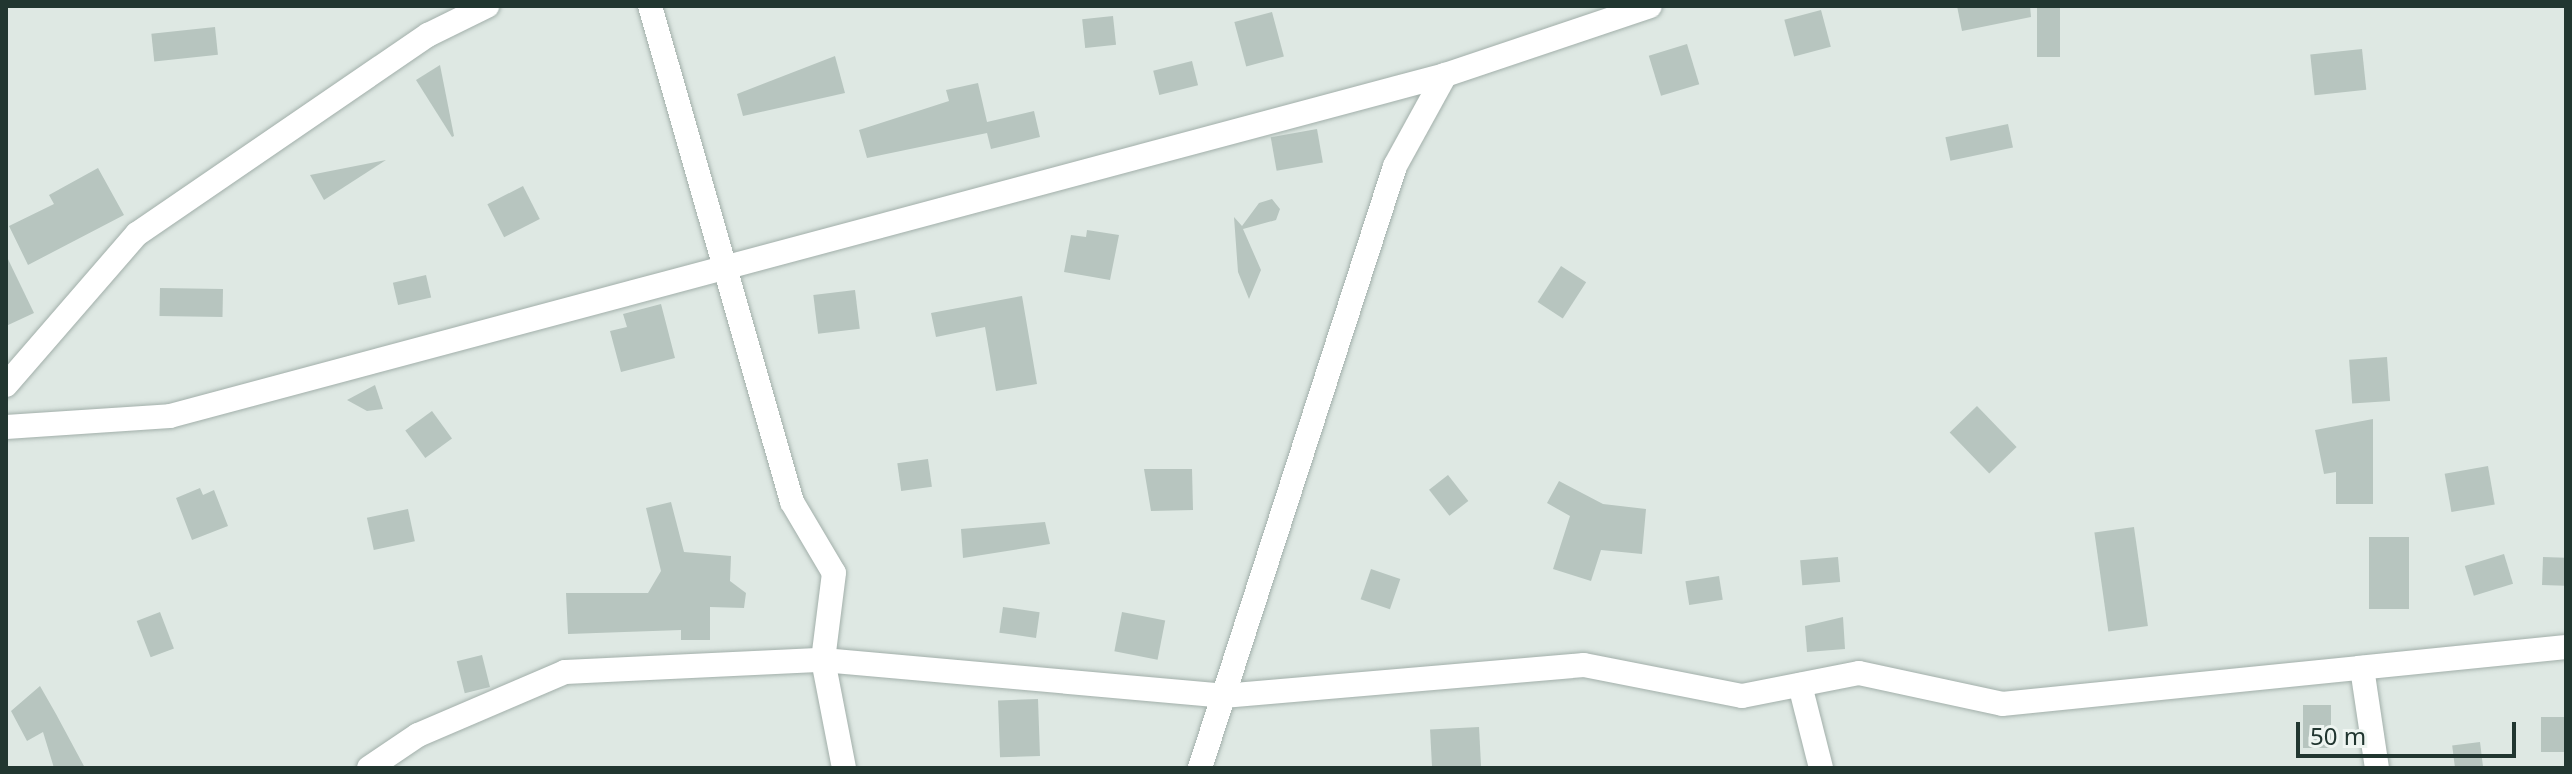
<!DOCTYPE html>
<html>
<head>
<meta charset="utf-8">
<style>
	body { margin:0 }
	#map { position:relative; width:2572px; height:774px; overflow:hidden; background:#dee8e3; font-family:"Noto Sans",sans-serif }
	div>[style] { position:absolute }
	.building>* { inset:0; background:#b7c5bf; transform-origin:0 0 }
	.roads { filter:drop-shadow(0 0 2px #a2afaa) drop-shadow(0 0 2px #a2afaa) }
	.minor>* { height:24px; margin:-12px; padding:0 12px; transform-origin:12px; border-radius:12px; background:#fff }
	span { translate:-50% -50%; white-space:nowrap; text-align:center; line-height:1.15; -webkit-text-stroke:6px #eef5f1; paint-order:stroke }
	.frame { position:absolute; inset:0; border:8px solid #213630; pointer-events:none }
	.scale { position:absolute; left:2296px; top:722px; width:220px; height:36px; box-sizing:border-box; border:4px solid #213630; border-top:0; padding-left:10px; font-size:24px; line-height:28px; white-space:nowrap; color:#213630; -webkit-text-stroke:6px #eef5f1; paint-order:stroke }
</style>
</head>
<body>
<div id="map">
	<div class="building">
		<i style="clip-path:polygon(1957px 6px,2030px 6px,2031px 17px,1962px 31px)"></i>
		<i style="left:2037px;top:6px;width:23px;height:51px"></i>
		<i style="left:1821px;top:10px;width:38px;height:38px;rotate:75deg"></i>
		<i style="left:1272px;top:12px;width:46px;height:39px;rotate:75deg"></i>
		<i style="left:1113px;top:16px;width:29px;height:31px;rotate:84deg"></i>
		<i style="left:215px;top:27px;width:28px;height:64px;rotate:84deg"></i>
		<i style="left:1687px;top:44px;width:42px;height:40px;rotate:73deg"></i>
		<i style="left:2362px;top:49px;width:41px;height:52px;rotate:84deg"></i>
		<i style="clip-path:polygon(835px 56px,845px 93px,743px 116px,737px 94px)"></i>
		<i style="left:1192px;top:61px;width:25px;height:40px;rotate:76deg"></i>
		<i style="clip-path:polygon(440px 65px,454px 136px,452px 137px,416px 80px)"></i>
		<i style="clip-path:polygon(978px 83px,987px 122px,1034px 111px,1040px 137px,991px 149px,987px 133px,867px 158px,859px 130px,949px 101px,946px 90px)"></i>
		<i style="left:2008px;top:124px;width:24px;height:64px;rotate:78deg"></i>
		<i style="left:1317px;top:129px;width:34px;height:47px;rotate:80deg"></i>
		<i style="clip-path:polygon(386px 160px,324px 200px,310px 175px)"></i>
		<i style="clip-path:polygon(98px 168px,124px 215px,28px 265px,9px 226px,54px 204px,49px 195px)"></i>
		<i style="left:523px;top:186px;width:37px;height:40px;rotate:63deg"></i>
		<i style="clip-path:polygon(1272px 199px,1280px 209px,1276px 220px,1243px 229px,1261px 270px,1249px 299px,1238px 272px,1234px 217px,1242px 226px,1259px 203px)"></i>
		<i style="clip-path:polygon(1087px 230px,1119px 235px,1110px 280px,1064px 272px,1071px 235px,1086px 237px)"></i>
		<i style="clip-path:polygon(6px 255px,34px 313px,6px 326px)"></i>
		<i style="left:1561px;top:266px;width:30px;height:43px;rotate:33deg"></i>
		<i style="left:426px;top:275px;width:23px;height:34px;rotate:77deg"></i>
		<i style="left:160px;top:288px;width:63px;height:28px;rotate:1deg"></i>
		<i style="left:855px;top:290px;width:39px;height:42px;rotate:83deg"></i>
		<i style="clip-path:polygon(1022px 296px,1037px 384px,996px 391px,985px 327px,936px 337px,931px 313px)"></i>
		<i style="clip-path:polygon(661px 304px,675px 358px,621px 372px,610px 331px,627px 327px,623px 314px)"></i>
		<i style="left:2387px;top:357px;width:44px;height:38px;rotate:86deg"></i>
		<i style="clip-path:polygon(375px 385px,383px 409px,367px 411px,347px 400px)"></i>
		<i style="left:1977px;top:406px;width:57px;height:38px;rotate:46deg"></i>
		<i style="left:432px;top:411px;width:34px;height:33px;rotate:54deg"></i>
		<i style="clip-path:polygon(2373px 419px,2373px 504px,2336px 504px,2336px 472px,2324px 474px,2315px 430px)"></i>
		<i style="left:928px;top:459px;width:28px;height:31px;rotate:82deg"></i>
		<i style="left:2488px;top:466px;width:39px;height:44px;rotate:80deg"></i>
		<i style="clip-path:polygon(1144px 469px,1192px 469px,1193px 510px,1151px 511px)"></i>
		<i style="left:1448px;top:475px;width:33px;height:24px;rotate:52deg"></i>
		<i style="clip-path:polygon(1559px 481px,1603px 504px,1646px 509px,1642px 554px,1601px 550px,1591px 581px,1553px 569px,1570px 516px,1547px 503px)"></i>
		<i style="clip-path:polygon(200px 488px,203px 495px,214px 490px,228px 526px,192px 540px,176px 498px)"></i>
		<i style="clip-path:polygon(671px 502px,684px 552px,731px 556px,730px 581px,746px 593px,744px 608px,710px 607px,710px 640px,681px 640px,681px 630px,568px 634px,566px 593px,648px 593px,661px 571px,646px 508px)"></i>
		<i style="left:408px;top:509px;width:33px;height:42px;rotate:78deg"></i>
		<i style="clip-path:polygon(1045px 522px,1050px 544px,963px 558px,961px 529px)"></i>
		<i style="left:2134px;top:527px;width:100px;height:40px;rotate:82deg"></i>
		<i style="left:2369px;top:537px;width:40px;height:72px"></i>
		<i style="left:2504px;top:554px;width:31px;height:41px;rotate:73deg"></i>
		<i style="left:1838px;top:557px;width:25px;height:38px;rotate:85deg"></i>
		<i style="left:2543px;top:557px;width:23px;height:28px;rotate:2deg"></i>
		<i style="left:1371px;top:569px;width:31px;height:32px;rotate:19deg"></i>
		<i style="left:1719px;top:576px;width:24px;height:34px;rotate:81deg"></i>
		<i style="left:1003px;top:607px;width:37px;height:26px;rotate:8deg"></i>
		<i style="left:160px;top:612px;width:39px;height:25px;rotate:69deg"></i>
		<i style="left:1122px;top:612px;width:44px;height:40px;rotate:11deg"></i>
		<i style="clip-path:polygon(1843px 617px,1845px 649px,1807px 652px,1805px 626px)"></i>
		<i style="left:482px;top:655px;width:33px;height:26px;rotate:76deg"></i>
		<i style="clip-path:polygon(40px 686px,56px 714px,85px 768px,54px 768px,43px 732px,27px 741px,11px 711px)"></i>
		<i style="left:1038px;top:699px;width:57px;height:40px;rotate:88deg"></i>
		<i style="left:2303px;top:705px;width:28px;height:43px"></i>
		<i style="left:2566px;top:717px;width:35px;height:25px;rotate:90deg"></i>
		<i style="left:1479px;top:727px;width:41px;height:49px;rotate:87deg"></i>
		<i style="left:2480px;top:742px;width:26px;height:28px;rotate:83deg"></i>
	</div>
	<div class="roads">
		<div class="minor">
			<i style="left:650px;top:6px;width:516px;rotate:74.02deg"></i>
			<i style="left:792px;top:502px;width:82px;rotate:59.4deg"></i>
			<i style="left:834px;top:573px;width:88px;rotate:97.2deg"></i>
			<i style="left:823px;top:660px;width:110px;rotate:79deg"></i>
			<i style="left:6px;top:385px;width:200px;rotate:-49.1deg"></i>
			<i style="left:137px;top:234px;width:353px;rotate:-34.4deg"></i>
			<i style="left:428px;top:35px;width:66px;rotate:-26.2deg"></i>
			<i style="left:6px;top:427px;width:164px;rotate:-3.8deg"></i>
			<i style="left:170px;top:416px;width:1320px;rotate:-14.97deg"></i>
			<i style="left:2362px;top:668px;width:101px;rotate:81.5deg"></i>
			<i style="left:1800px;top:685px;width:86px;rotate:75.8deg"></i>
			<i style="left:369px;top:768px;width:59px;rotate:-34deg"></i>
			<i style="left:418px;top:735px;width:160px;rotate:-23.2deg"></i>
			<i style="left:565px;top:672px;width:258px;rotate:-2.7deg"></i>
			<i style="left:823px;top:660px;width:402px;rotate:5.1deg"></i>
			<i style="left:1223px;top:696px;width:362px;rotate:-4.9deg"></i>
			<i style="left:1584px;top:665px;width:161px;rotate:11.1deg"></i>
			<i style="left:1742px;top:696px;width:119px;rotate:-11.1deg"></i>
			<i style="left:1859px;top:673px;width:146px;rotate:12.2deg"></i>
			<i style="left:2002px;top:704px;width:567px;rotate:-5.77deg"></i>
			<i style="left:1200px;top:768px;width:633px;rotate:-72.05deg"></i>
			<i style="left:1395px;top:166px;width:104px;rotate:-61.2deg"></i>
			<i style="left:1445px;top:75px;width:216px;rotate:-18.6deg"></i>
		</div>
	</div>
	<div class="frame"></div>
	<div class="scale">50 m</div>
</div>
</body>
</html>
